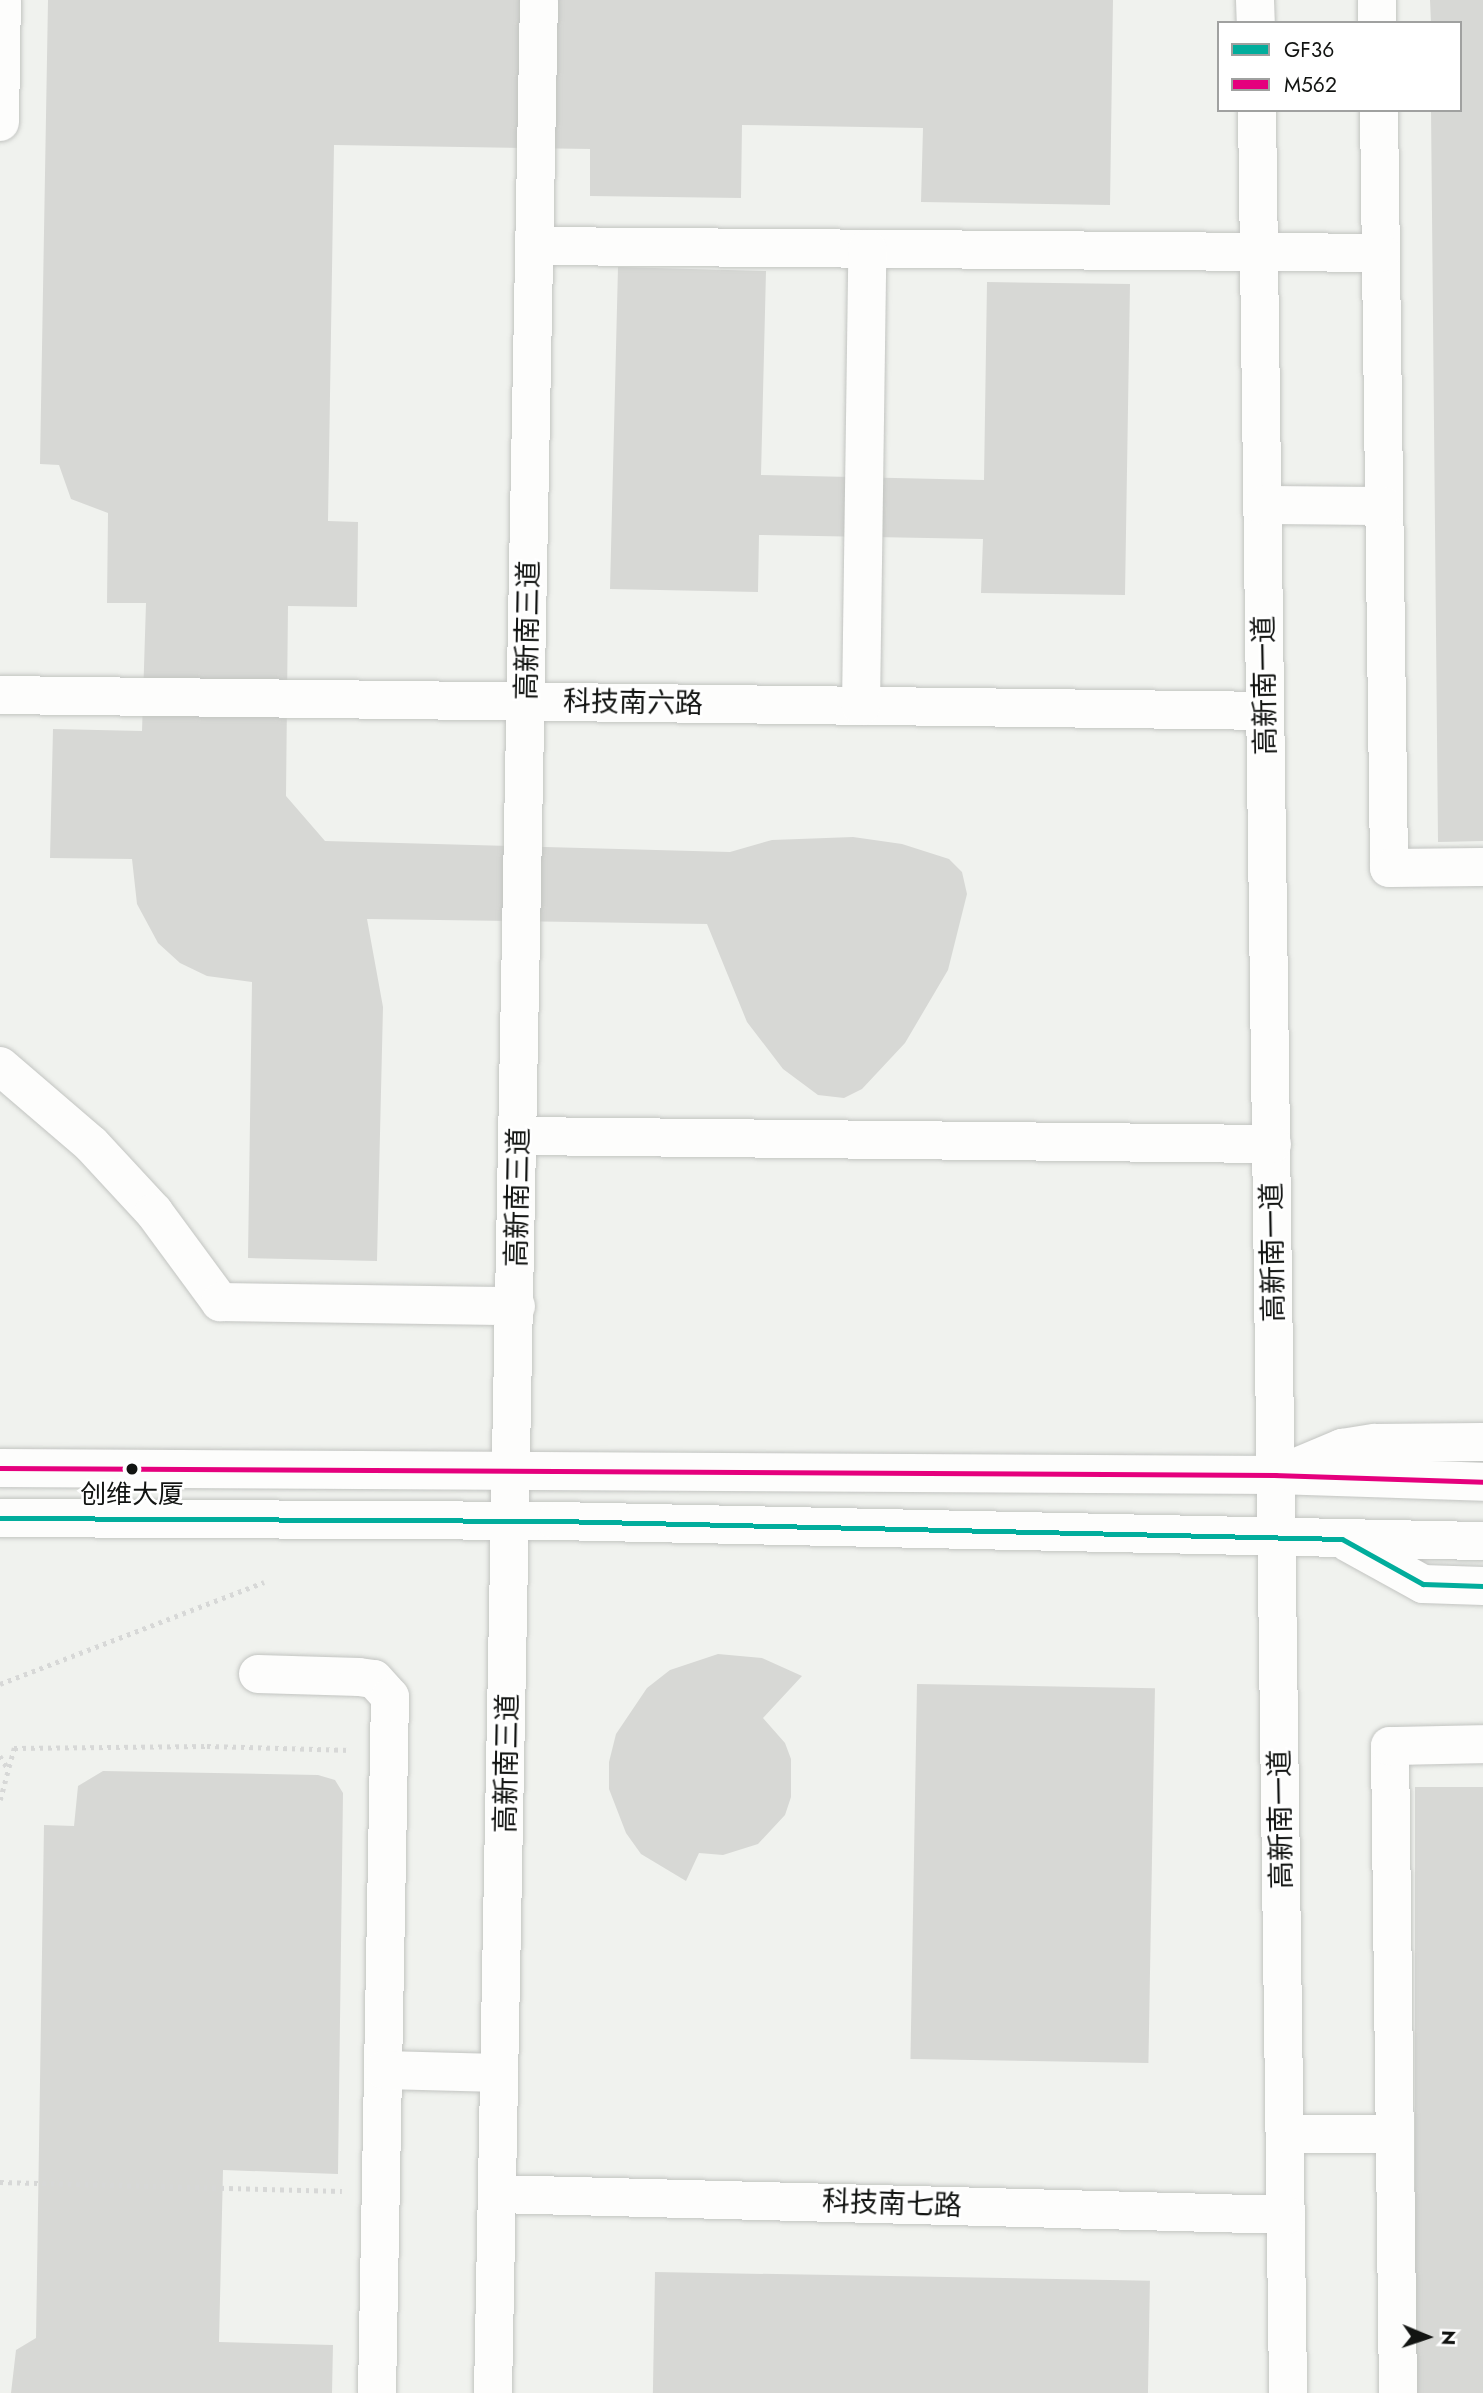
<!DOCTYPE html>
<html>
<head>
<meta charset="utf-8">
<style>
	body { margin:0 }
	#map { position:relative; width:1483px; height:2393px; overflow:hidden; background:#f0f2ee; font-family:Jost,"Noto Sans SC",sans-serif }
	div>[style] { position:absolute }
	.building>* { inset:0; background:#d7d8d5; transform-origin:0 0 }
	.path>* { height:4.5px; margin-top:-2.25px; transform-origin:0; background:repeating-linear-gradient(90deg,#d7d8d7 0 3.5px,transparent 0 8.5px) }
	.roads { filter:drop-shadow(0 0 2px #c2c4c1) drop-shadow(0 0 2px #c2c4c1) }
	.minor>* { height:38px; margin:-19px; padding:0 19px; transform-origin:19px; border-radius:19px; background:#fdfdfc }
	.major>* { height:38px; margin:-19px; padding:0 19px; transform-origin:19px; border-radius:19px; background:#fdfdfc }
	.bus-1>* { height:5px; margin:-2.5px; padding:0 2.5px; transform-origin:2.5px; border-radius:2.5px; background:#01ad9c }
	.bus-2>* { height:5px; margin:-2.5px; padding:0 2.5px; transform-origin:2.5px; border-radius:2.5px; background:#e5007d }
	.dots>* { width:19px; height:19px; translate:-50% -50%; box-sizing:border-box; border:4px solid #fff; border-radius:50% }
	span { translate:-50% -50%; white-space:nowrap; text-align:center; line-height:1.15; -webkit-text-stroke:5px #fff; paint-order:stroke }
	.bus-label { font-size:26px; color:#121412 }
	.street-label { font-size:28px; color:#121412 }
	.legend { position:absolute; left:1217px; top:21px; width:245px; height:91px; box-sizing:border-box; background:#fff; border:2px solid #a0a1a0; margin:0; padding:9px 12px; list-style:none; font-size:21px; color:#121412 }
	.legend li { display:flex; align-items:center; gap:14px; height:35px }
	.legend b { width:35px; border:2px solid #a0a1a0 }
	.north { position:absolute; left:1392px; top:2302px; width:70px; height:70px; -webkit-text-stroke:5px #fff; paint-order:stroke; rotate:92deg; font-size:19px; font-weight:700; line-height:28px; text-align:center; color:#121412 }
	.north::after { content:''; display:block; margin:auto; width:24px; height:32px; background:#121412; clip-path:polygon(50% 0,100% 100%,50% 72%,0 100%) }
</style>
</head>
<body>
<div id="map">
	<div class="building">
		<i style="clip-path:polygon(48px 0,1113px 0,1110px 205px,921px 202px,923px 128px,742px 125px,741px 198px,590px 196px,590px 149px,334px 145px,328px 521px,358px 522px,357px 607px,288px 606px,286px 796px,325px 841px,730px 852px,772px 840px,853px 837px,902px 844px,949px 859px,962px 872px,967px 894px,948px 970px,905px 1043px,862px 1089px,844px 1098px,818px 1095px,783px 1069px,747px 1022px,707px 924px,367px 919px,383px 1007px,377px 1261px,248px 1258px,252px 982px,207px 976px,180px 963px,158px 943px,137px 904px,132px 859px,50px 858px,53px 729px,142px 731px,146px 603px,107px 603px,108px 513px,71px 499px,59px 465px,40px 464px)"></i>
		<i style="clip-path:polygon(1430px 0,1483px 0,1483px 841px,1438px 842px,1431px 110px,1460px 110px,1460px 23px,1431px 23px)"></i>
		<i style="clip-path:polygon(618px 267px,766px 271px,761px 475px,984px 480px,987px 282px,1130px 284px,1125px 595px,981px 593px,983px 539px,759px 535px,758px 592px,610px 589px)"></i>
		<i style="clip-path:polygon(718px 1654px,762px 1658px,802px 1676px,763px 1718px,785px 1743px,791px 1759px,791px 1797px,785px 1815px,758px 1844px,723px 1855px,699px 1853px,686px 1881px,641px 1854px,626px 1833px,609px 1789px,609px 1762px,616px 1734px,647px 1688px,670px 1670px)"></i>
		<i style="left:917px;top:1684px;width:238px;height:375px;rotate:1deg"></i>
		<i style="clip-path:polygon(103px 1771px,318px 1775px,335px 1780px,343px 1793px,338px 2174px,223px 2170px,219px 2342px,333px 2345px,332px 2393px,11px 2393px,16px 2350px,36px 2338px,44px 1825px,74px 1826px,78px 1786px)"></i>
		<i style="left:1483px;top:1787px;width:606px;height:68px;rotate:90deg"></i>
		<i style="left:655px;top:2272px;width:495px;height:121px;rotate:1deg"></i>
	</div>
	<div class="path">
		<i style="left:0;top:1684px;width:283px;rotate:-21.1deg"></i>
		<i style="left:0;top:1756px;width:13px;rotate:58deg"></i>
		<i style="left:0;top:1800px;width:54px;rotate:-74.9deg"></i>
		<i style="left:14px;top:1748px;width:193px;rotate:-0.6deg"></i>
		<i style="left:207px;top:1746px;width:144px;rotate:1.6deg"></i>
		<i style="left:0;top:2182px;width:342px;rotate:1.5deg"></i>
	</div>
	<div class="roads">
		<div class="minor">
			<i style="left:1255px;top:0;width:23px;rotate:88deg"></i>
			<i style="left:1377px;top:0;width:23px;rotate:90deg"></i>
			<i style="left:1257px;top:110px;width:2283px;rotate:89.22deg"></i>
			<i style="left:1379px;top:110px;width:758px;rotate:89.24deg"></i>
			<i style="left:1389px;top:868px;width:94px;rotate:-0.6deg"></i>
			<i style="left:0;top:122px;width:122px;rotate:-89.1deg"></i>
			<i style="left:535px;top:246px;width:846px;rotate:0.47deg"></i>
			<i style="left:1263px;top:505px;width:121px;rotate:0.5deg"></i>
			<i style="left:0;top:695px;width:1265px;rotate:0.72deg"></i>
			<i style="left:861px;top:706px;width:457px;rotate:-89.2deg"></i>
			<i style="left:0;top:1066px;width:120px;rotate:40.6deg"></i>
			<i style="left:91px;top:1144px;width:93px;rotate:47.2deg"></i>
			<i style="left:154px;top:1212px;width:112px;rotate:53.7deg"></i>
			<i style="left:220px;top:1302px;width:296px;rotate:0.8deg"></i>
			<i style="left:519px;top:1136px;width:753px;rotate:0.61deg"></i>
			<i style="left:258px;top:1674px;width:101px;rotate:1.7deg"></i>
			<i style="left:359px;top:1677px;width:15px;rotate:8deg"></i>
			<i style="left:374px;top:1679px;width:24px;rotate:48deg"></i>
			<i style="left:390px;top:1697px;width:696px;rotate:91.07deg"></i>
			<i style="left:384px;top:2070px;width:115px;rotate:1.5deg"></i>
			<i style="left:1285px;top:2134px;width:109px"></i>
			<i style="left:497px;top:2194px;width:789px;rotate:1.52deg"></i>
			<i style="left:493px;top:2393px;width:2393px;rotate:-88.9deg"></i>
			<i style="left:1398px;top:2393px;width:647px;rotate:-90.71deg"></i>
			<i style="left:1390px;top:1746px;width:93px;rotate:-1.2deg"></i>
		</div>
		<div class="major">
			<i style="left:0;top:1468px;width:1276px;rotate:0.31deg"></i>
			<i style="left:1276px;top:1475px;width:207px;rotate:1.9deg"></i>
			<i style="left:1287px;top:1471px;width:60px;rotate:-22.7deg"></i>
			<i style="left:1342px;top:1448px;width:33px;rotate:-9deg"></i>
			<i style="left:1375px;top:1443px;width:108px;rotate:-0.5deg"></i>
			<i style="left:0;top:1518px;width:556px;rotate:0.31deg"></i>
			<i style="left:556px;top:1521px;width:927px;rotate:1.24deg"></i>
			<i style="left:1347px;top:1542px;width:87px;rotate:28.9deg"></i>
			<i style="left:1423px;top:1584px;width:60px;rotate:1.9deg"></i>
		</div>
	</div>
	<div class="bus-1">
		<i style="left:0;top:1518px;width:556px;rotate:0.31deg"></i>
		<i style="left:556px;top:1521px;width:786px;rotate:1.31deg"></i>
		<i style="left:1342px;top:1539px;width:93px;rotate:29.1deg"></i>
		<i style="left:1423px;top:1584px;width:60px;rotate:1.9deg"></i>
	</div>
	<div class="bus-2">
		<i style="left:0;top:1468px;width:1276px;rotate:0.31deg"></i>
		<i style="left:1276px;top:1475px;width:207px;rotate:1.9deg"></i>
	</div>
	<div class="dots">
		<i style="left:132px;top:1469px;background:#121412"></i>
	</div>
	<div class="bus-label">
		<span style="left:132px;top:1495px">创维大厦</span>
	</div>
	<div class="street-label">
		<span style="left:528px;top:630px;rotate:-89deg">高新南三道</span>
		<span style="left:1265px;top:685px;rotate:-91deg">高新南一道</span>
		<span style="left:633px;top:703px;rotate:1deg">科技南六路</span>
		<span style="left:518px;top:1197px;rotate:-89deg">高新南三道</span>
		<span style="left:1273px;top:1252px;rotate:-91deg">高新南一道</span>
		<span style="left:507px;top:1763px;rotate:-89deg">高新南三道</span>
		<span style="left:1281px;top:1819px;rotate:-91deg">高新南一道</span>
		<span style="left:892px;top:2204px;rotate:2deg">科技南七路</span>
	</div>
	<ul class="legend">
	<li><b style="height:9px;background:#01ad9c"></b>GF36</li>
	<li><b style="height:9px;background:#e5007d"></b>M562</li>
	</ul>
	<div class="north">N</div>
</div>
</body>
</html>
